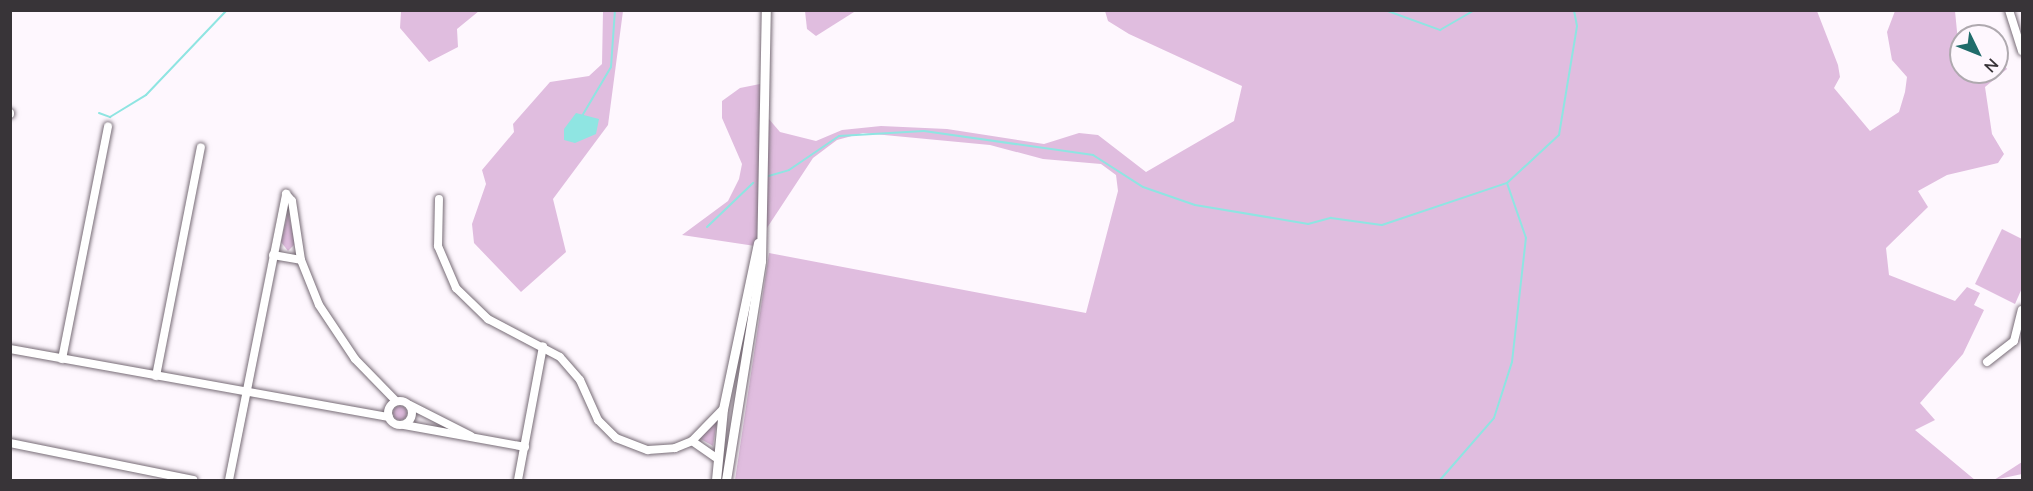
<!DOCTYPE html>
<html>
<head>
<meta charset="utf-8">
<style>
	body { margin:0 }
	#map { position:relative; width:2033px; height:491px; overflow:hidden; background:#fef7fe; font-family:"Nunito Sans",sans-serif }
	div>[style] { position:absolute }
	.green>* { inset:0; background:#e0bddf }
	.round { border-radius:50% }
	.water>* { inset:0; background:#8fe5e2 }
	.stream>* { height:2px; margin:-1px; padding:0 1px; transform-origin:1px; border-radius:1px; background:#8fe5e2 }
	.roads { filter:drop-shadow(0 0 2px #776c76) drop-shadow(0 0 2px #776c76) }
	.minor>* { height:8px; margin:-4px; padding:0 4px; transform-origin:4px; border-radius:4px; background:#fff }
	.minor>.ring { margin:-4px; padding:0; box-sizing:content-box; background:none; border:8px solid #fff; border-radius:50% }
	.tertiary>* { height:9px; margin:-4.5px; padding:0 4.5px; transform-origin:4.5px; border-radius:4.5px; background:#fff }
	span { translate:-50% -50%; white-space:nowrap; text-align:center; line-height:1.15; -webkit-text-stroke:5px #fef7fe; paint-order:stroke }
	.frame { position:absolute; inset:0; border:12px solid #383438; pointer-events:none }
	.north { position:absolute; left:1949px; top:24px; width:60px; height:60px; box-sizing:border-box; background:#fef7fe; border:2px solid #afa9af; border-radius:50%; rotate:133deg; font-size:16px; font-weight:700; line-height:24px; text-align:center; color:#383438 }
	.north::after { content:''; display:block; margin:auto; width:21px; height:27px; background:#206c6b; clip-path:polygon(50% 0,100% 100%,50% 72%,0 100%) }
</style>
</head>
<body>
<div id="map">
	<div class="green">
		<i style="clip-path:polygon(401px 11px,401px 10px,479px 11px,457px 29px,458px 47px,429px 62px,400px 28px)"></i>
		<i style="clip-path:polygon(603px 11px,623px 11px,608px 125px,553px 199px,566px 252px,521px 292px,474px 243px,472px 224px,486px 184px,482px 170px,514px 132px,513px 124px,550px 82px,589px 76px,602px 64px)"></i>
		<i style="clip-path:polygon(805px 11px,853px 10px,854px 12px,816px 36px,807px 29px)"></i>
		<i style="clip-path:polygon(1105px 11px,1817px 11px,1838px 65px,1840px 77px,1834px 88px,1870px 131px,1899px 112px,1905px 92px,1907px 77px,1892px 60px,1887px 32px,1895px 11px,1955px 11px,1961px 72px,1997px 72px,1998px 54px,2007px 69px,1985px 87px,1992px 134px,2004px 154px,1998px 163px,1947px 175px,1918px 191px,1928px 207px,1886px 248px,1889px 275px,1955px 301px,1967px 287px,1980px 293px,1974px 305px,1984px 310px,1963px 354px,1920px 403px,1935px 420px,1915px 430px,1975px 480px,735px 480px,769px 253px,1086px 313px,1118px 191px,1116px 175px,1101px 164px,1043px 159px,990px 145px,863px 133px,837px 140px,813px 158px,755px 246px,682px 235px,728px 201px,739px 179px,742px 164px,722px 118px,722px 101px,740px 88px,760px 84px,767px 90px,768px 118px,780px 132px,816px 141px,842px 130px,881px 126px,947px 129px,1044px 144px,1079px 133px,1098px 135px,1146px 172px,1234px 121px,1242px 86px,1129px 34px,1108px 21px)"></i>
		<i style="clip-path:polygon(288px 212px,295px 244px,288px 251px,281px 242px)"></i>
		<i style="clip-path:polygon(2002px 229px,2022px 239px,2022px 288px,2015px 304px,1975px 284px)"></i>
		<i class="round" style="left:393px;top:406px;width:14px;height:14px"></i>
		<i style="clip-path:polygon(717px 420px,713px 446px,699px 438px)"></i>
		<i style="clip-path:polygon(2022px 462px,2022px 474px,1994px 480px)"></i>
	</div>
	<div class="water">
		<i style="clip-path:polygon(576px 113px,599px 119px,596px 134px,575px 143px,564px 140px,564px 129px)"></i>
	</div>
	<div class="stream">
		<i style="left:1385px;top:10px;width:59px;rotate:20deg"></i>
		<i style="left:1440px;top:30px;width:39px;rotate:-30deg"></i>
		<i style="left:99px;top:113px;width:12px;rotate:20deg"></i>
		<i style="left:110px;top:117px;width:42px;rotate:-31.4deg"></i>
		<i style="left:146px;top:95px;width:117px;rotate:-46.4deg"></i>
		<i style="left:582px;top:116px;width:57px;rotate:-59.4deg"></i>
		<i style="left:611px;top:67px;width:57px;rotate:-86deg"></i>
		<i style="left:765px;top:177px;width:25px;rotate:-16deg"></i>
		<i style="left:789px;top:170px;width:60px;rotate:-34.2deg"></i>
		<i style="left:839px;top:136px;width:85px;rotate:-3.4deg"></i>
		<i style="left:924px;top:131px;width:171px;rotate:8.1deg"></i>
		<i style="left:1093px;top:155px;width:59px;rotate:32.6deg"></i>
		<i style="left:1143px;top:187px;width:55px;rotate:19.1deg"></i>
		<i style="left:1195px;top:205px;width:115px;rotate:9.5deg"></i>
		<i style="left:1308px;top:224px;width:24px;rotate:-15deg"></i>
		<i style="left:1331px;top:218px;width:51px;rotate:7.8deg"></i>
		<i style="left:1382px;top:225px;width:132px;rotate:-18.6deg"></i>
		<i style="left:707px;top:227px;width:64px;rotate:-43.7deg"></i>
		<i style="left:1440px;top:480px;width:82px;rotate:-48.9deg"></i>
		<i style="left:1494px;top:418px;width:59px;rotate:-72.2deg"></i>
		<i style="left:1512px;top:362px;width:125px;rotate:-83.6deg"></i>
		<i style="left:1526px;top:238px;width:58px;rotate:-109.1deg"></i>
		<i style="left:1507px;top:183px;width:71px;rotate:-42.7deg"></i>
		<i style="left:1559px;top:135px;width:110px;rotate:-80.6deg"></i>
		<i style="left:1577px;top:26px;width:16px;rotate:-101deg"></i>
	</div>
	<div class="roads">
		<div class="minor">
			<i style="left:2009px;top:10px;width:43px;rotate:72.4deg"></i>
			<i style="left:10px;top:113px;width:1px;rotate:90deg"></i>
			<i style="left:286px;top:194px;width:9px;rotate:49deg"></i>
			<i style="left:292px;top:201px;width:60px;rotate:81.3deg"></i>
			<i style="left:301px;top:260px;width:48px;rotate:68.2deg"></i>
			<i style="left:319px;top:305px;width:65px;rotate:56.3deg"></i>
			<i style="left:355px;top:359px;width:59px;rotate:45.7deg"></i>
			<i style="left:439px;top:199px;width:47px;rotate:91.2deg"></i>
			<i style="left:438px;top:246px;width:46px;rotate:66.8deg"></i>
			<i style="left:456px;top:288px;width:45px;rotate:44.1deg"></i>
			<i style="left:488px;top:319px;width:81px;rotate:27.8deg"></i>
			<i style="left:560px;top:357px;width:30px;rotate:49deg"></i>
			<i style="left:580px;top:380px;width:44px;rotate:65.8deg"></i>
			<i style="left:598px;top:420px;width:25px;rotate:45deg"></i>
			<i style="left:616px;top:438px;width:34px;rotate:21deg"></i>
			<i style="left:648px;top:450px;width:27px;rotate:-4deg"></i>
			<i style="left:675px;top:448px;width:18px;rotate:-22deg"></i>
			<i style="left:692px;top:441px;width:45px;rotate:-45.9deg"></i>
			<i style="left:273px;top:255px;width:28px;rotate:10deg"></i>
			<i style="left:10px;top:349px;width:385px;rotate:10.2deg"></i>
			<i style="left:62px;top:359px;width:237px;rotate:-78.8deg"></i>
			<i style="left:1987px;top:362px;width:34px;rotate:-38deg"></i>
			<i style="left:2014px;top:341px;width:32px;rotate:-76deg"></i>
			<i style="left:156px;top:376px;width:233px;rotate:-78.9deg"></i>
			<i class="ring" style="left:388px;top:401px;width:16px;height:16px"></i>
			<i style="left:410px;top:405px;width:68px;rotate:26.9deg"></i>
			<i style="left:404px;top:425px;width:123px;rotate:10.3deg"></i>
			<i style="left:692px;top:441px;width:28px;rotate:35deg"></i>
			<i style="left:10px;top:443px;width:187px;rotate:11.4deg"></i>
			<i style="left:229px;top:480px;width:292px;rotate:-78.7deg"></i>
			<i style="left:518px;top:480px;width:136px;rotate:-79.4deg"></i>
		</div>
		<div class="tertiary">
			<i style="left:716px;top:480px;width:71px;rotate:-84.4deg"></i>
			<i style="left:723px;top:409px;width:170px;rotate:-78.1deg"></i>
			<i style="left:726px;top:480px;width:222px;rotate:-80.9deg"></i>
			<i style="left:761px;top:261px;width:251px;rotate:-88.9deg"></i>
		</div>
	</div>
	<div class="frame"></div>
	<div class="north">N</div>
</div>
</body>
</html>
